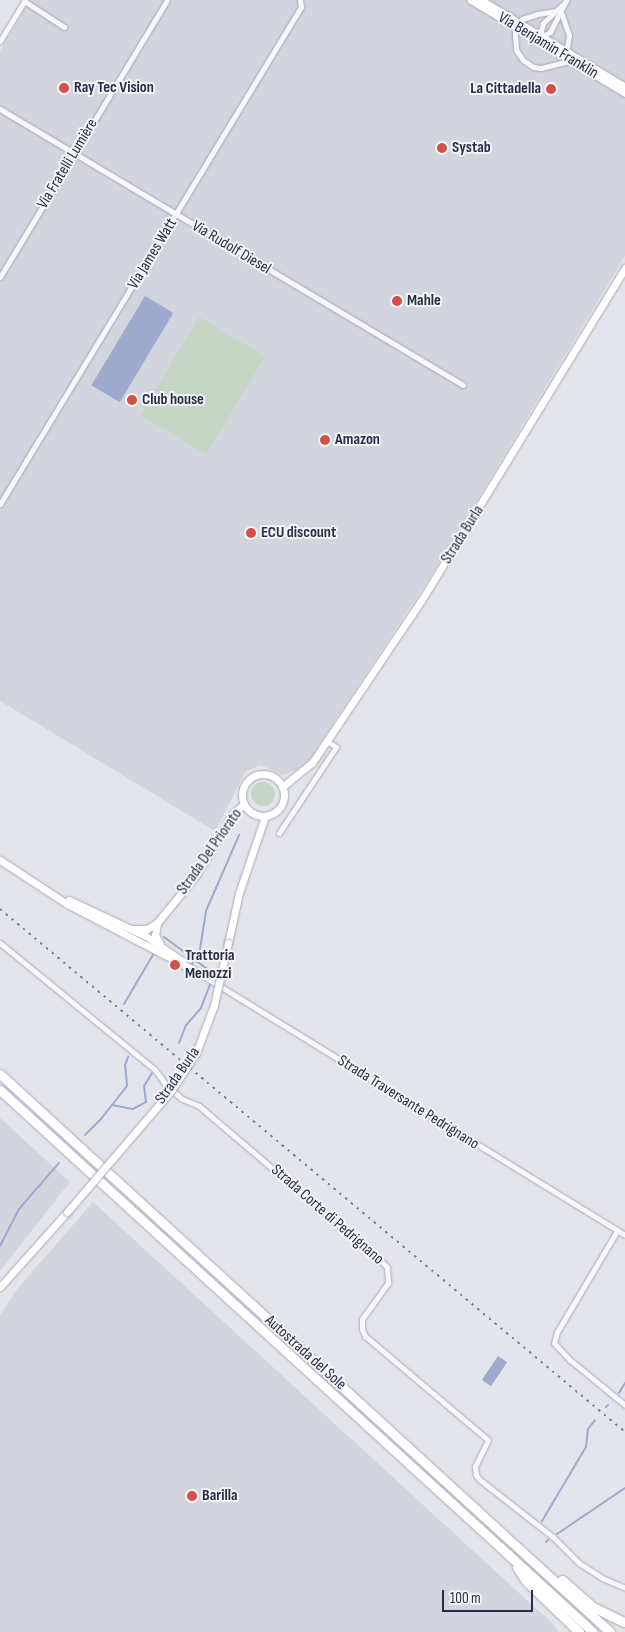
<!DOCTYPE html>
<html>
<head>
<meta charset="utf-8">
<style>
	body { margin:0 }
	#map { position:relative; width:625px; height:1632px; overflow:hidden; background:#e4e5ec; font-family:"Sofia Sans Condensed",sans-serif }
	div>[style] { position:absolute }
	.built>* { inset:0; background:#d2d4de }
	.green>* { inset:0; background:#c5d6c5; transform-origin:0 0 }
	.round { border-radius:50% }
	.water>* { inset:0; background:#9eaacd; transform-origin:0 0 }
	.stream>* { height:2px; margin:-1px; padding:0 1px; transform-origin:1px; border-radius:1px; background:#9eaacd }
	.roads { filter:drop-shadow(0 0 1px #a8aab7) drop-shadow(0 0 1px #a8aab7) }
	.street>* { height:5px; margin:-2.5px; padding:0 2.5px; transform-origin:2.5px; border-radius:2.5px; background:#f7f7fa }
	.secondary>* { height:7px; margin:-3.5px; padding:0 3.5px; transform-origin:3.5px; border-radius:3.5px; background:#fff }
	.secondary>.ring { margin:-3.5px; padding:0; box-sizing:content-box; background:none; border:7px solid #fff; border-radius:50% }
	.highway>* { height:9px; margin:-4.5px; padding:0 4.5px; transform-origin:4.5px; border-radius:4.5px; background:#fff }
	.rail>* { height:2px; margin-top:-1px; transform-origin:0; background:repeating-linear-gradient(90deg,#7c8097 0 2.5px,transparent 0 7.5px) }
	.bridges { filter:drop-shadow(0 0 1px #a8aab7) drop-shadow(0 0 1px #a8aab7) }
	.secondary-bridge>* { height:7px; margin:-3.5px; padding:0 3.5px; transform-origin:3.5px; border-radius:3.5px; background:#fff }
	.dots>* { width:14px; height:14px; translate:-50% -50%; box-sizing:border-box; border:2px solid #f4f5f9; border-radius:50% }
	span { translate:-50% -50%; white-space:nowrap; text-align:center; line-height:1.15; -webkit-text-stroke:4px #f4f5f9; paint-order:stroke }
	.street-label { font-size:16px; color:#2a2e46 }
	.poi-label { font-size:16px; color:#2a2e46; font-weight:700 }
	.left { translate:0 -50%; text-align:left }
	.right { translate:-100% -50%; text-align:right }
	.scale { position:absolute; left:442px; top:1590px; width:91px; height:22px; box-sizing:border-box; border:2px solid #2a2e46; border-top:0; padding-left:6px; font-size:15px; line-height:18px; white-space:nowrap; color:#2a2e46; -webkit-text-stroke:4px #f4f5f9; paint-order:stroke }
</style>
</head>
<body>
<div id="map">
	<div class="built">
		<i style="clip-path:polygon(30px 0,625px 0,625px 256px,434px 571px,309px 760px,295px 771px,283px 775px,261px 765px,246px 771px,215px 831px,0 701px,0 51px)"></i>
		<i style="clip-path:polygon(0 1118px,70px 1182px,0 1271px)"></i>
		<i style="clip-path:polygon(93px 1202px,554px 1625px,558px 1632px,0 1632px,0 1315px,18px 1288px)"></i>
	</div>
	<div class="green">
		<i style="left:199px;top:317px;width:77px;height:114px;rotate:31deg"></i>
		<i class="round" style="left:251px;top:782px;width:24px;height:24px"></i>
	</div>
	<div class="water">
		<i style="left:145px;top:296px;width:33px;height:104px;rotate:31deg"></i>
		<i style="left:498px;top:1356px;width:11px;height:29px;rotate:34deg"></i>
	</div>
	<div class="stream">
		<i style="left:164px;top:937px;width:62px;rotate:36.5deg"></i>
		<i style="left:214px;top:974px;width:36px;rotate:111deg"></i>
		<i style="left:201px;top:1008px;width:23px;rotate:131deg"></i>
		<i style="left:186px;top:1025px;width:19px;rotate:111deg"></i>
		<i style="left:192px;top:964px;width:17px;rotate:-62deg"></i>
		<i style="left:200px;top:949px;width:38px;rotate:-81deg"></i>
		<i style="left:206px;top:911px;width:83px;rotate:-66.5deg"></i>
		<i style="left:124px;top:1004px;width:59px;rotate:-59.5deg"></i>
		<i style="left:112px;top:1105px;width:21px;rotate:11deg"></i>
		<i style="left:133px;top:1109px;width:15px;rotate:-28deg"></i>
		<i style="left:146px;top:1102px;width:16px;rotate:-97deg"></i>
		<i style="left:144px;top:1086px;width:15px;rotate:-58deg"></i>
		<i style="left:85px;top:1135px;width:23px;rotate:-45deg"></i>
		<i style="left:101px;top:1119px;width:42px;rotate:-51.8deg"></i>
		<i style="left:127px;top:1086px;width:21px;rotate:-95deg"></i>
		<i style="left:125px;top:1065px;width:9px;rotate:-69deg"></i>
		<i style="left:0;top:1246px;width:42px;rotate:-62.8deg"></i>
		<i style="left:19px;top:1209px;width:61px;rotate:-49deg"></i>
		<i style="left:619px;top:1393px;width:12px;rotate:-59deg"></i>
		<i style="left:606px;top:1407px;width:3px;rotate:-45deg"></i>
		<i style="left:542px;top:1521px;width:86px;rotate:-59.3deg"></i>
		<i style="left:586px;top:1447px;width:18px;rotate:-84deg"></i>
		<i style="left:588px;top:1429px;width:11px;rotate:-52deg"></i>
		<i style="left:557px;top:1534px;width:82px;rotate:-34.1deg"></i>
		<i style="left:546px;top:1542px;width:3px;rotate:-45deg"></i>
	</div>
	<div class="roads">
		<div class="street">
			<i style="left:24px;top:1px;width:48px;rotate:33deg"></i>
			<i style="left:561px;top:12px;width:24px;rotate:71deg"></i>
			<i style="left:569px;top:35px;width:20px;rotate:99deg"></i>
			<i style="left:522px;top:19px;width:16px;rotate:-18deg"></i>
			<i style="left:537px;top:14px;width:18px;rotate:-9deg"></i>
			<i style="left:523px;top:19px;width:8px;rotate:140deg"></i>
			<i style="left:517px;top:24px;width:10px;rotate:101deg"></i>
			<i style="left:515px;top:34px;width:16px;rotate:86deg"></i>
			<i style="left:516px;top:50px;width:12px;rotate:55deg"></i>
			<i style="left:523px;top:60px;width:12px;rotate:35deg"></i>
			<i style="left:533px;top:67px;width:8px;rotate:7deg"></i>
			<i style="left:541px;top:68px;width:30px;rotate:-14deg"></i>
			<i style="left:541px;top:37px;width:10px;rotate:-29deg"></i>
			<i style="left:550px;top:32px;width:36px;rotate:-63deg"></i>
			<i style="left:542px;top:37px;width:6px;rotate:-99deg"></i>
			<i style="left:541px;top:31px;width:8px;rotate:-76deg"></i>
			<i style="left:543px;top:23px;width:26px;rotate:-43deg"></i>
			<i style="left:0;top:41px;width:48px;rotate:-58.6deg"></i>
			<i style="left:0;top:109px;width:539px;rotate:30.8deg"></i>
			<i style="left:0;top:277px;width:323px;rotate:-58.9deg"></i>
			<i style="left:0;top:504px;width:581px;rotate:-58.8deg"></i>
			<i style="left:301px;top:7px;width:7px;rotate:-98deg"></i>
			<i style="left:279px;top:833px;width:103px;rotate:-56.5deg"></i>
			<i style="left:336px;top:747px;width:11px;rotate:-146deg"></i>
			<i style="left:0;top:943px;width:200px;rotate:39.3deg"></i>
			<i style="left:155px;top:1070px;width:20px;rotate:53deg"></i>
			<i style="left:167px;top:1086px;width:20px;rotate:41deg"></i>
			<i style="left:182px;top:1099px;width:18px;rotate:22deg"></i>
			<i style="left:199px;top:1106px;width:240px;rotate:40.4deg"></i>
			<i style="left:382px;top:1262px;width:7px;rotate:45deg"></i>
			<i style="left:387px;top:1267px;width:16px;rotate:86deg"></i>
			<i style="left:388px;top:1283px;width:44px;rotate:125.8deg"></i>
			<i style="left:362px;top:1319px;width:10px;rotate:90deg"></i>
			<i style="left:362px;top:1329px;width:8px;rotate:67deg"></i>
			<i style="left:365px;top:1336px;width:161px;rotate:40.2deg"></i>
			<i style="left:488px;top:1440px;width:30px;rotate:116deg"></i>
			<i style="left:475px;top:1467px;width:8px;rotate:83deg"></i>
			<i style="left:476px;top:1475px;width:6px;rotate:51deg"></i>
			<i style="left:480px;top:1480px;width:93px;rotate:38deg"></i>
			<i style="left:553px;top:1537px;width:37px;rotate:45deg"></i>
			<i style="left:579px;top:1563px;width:27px;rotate:33deg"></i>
			<i style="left:602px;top:1578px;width:25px;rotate:23deg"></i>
			<i style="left:192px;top:969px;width:508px;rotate:31.56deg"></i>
			<i style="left:617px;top:1231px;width:117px;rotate:120.7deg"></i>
			<i style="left:557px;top:1332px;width:11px;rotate:105deg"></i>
			<i style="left:554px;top:1343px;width:23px;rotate:47deg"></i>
			<i style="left:570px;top:1360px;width:71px;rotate:39.3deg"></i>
		</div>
		<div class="secondary">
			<i style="left:471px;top:0;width:180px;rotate:31.1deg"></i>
			<i style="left:481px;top:0;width:168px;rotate:31.1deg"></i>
			<i class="ring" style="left:242px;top:774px;width:35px;height:35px"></i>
			<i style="left:282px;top:787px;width:38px;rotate:-39deg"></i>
			<i style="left:312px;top:763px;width:195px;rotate:-56.1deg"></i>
			<i style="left:421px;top:601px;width:391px;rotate:-58.5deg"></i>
			<i style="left:0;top:860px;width:80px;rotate:33.3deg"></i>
			<i style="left:67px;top:904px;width:141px;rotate:27.5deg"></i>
			<i style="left:69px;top:900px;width:85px;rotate:25.1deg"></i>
			<i style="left:146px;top:936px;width:44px;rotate:34.8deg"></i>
			<i style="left:157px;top:923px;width:12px;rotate:99deg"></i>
			<i style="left:155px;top:935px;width:10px;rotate:61deg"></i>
			<i style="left:133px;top:929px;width:14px"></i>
			<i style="left:147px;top:929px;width:12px;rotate:-31deg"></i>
			<i style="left:157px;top:923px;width:62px;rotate:-50.9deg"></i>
			<i style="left:196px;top:875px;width:70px;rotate:-59deg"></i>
			<i style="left:232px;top:815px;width:16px;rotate:-43deg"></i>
			<i style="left:228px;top:943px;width:51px;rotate:-77.6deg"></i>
			<i style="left:239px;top:893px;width:81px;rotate:-71.3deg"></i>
			<i style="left:0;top:1287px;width:101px;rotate:-48.2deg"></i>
		</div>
		<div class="highway">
			<i style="left:0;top:1074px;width:827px;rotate:42.45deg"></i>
			<i style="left:0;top:1090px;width:803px;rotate:42.43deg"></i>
			<i style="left:517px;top:1567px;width:17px;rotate:57deg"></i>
			<i style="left:526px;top:1581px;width:74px;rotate:43.9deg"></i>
			<i style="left:562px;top:1580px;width:41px;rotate:41.1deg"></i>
			<i style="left:593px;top:1607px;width:34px;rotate:26deg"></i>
		</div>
	</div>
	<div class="rail">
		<i style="left:0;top:909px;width:815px;rotate:39.92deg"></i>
	</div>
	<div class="bridges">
		<div class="secondary-bridge">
			<i style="left:67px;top:1212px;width:158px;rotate:-49.4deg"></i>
			<i style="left:170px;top:1092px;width:47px;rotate:-56.3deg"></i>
			<i style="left:196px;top:1053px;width:51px;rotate:-69.4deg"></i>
			<i style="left:214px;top:1005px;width:64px;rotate:-77.3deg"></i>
		</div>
	</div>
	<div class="dots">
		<i style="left:64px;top:88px;background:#d45046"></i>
		<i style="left:551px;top:89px;background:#d45046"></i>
		<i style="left:442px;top:148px;background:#d45046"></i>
		<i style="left:397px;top:301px;background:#d45046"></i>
		<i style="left:132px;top:400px;background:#d45046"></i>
		<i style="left:325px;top:440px;background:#d45046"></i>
		<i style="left:251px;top:533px;background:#d45046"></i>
		<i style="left:175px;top:965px;background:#d45046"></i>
		<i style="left:192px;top:1496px;background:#d45046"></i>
	</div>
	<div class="street-label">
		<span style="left:548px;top:46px;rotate:31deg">Via Benjamin Franklin</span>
		<span style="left:68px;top:164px;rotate:-59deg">Via Fratelli Lumière</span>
		<span style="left:231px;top:248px;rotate:31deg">Via Rudolf Diesel</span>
		<span style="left:153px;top:254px;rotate:-59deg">Via James Watt</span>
		<span style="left:463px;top:535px;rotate:-58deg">Strada Burla</span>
		<span style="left:210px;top:852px;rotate:-55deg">Strada Del Priorato</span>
		<span style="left:178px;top:1076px;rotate:-55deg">Strada Burla</span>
		<span style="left:408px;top:1103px;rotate:32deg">Strada Traversante Pedrignano</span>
		<span style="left:327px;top:1215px;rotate:41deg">Strada Corte di Pedrignano</span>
		<span style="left:305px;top:1353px;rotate:42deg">Autostrada del Sole</span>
	</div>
	<div class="poi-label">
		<span class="left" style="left:74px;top:88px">Ray Tec Vision</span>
		<span class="right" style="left:541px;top:89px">La Cittadella</span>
		<span class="left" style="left:452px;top:148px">Systab</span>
		<span class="left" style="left:407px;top:301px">Mahle</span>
		<span class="left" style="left:142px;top:400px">Club house</span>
		<span class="left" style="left:335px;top:440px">Amazon</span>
		<span class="left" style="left:261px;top:533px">ECU discount</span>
		<span class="left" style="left:185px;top:965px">Trattoria<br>Menozzi</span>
		<span class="left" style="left:202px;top:1496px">Barilla</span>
	</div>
	<div class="scale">100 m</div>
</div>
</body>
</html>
